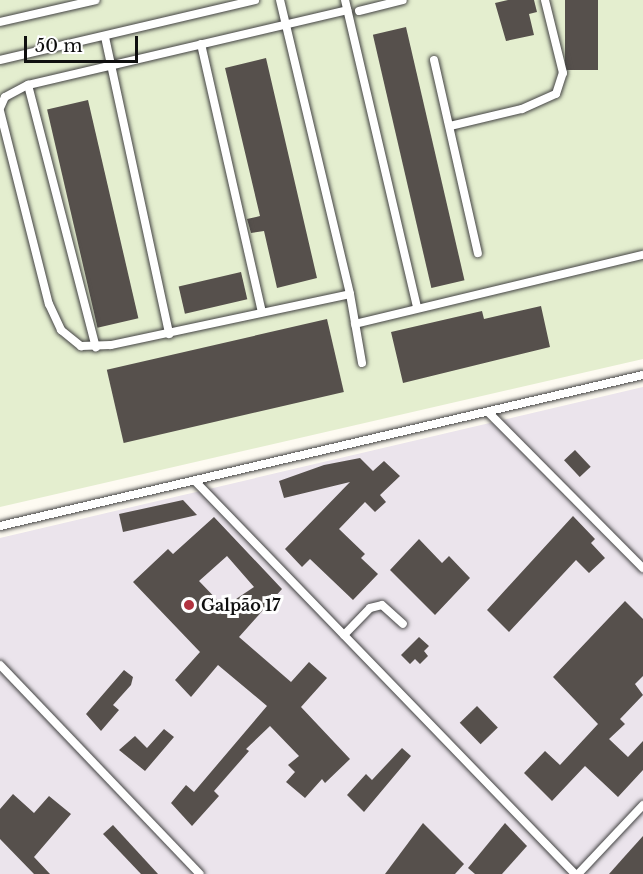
<!DOCTYPE html>
<html>
<head>
<meta charset="utf-8">
<style>
	body { margin:0 }
	#map { position:relative; width:643px; height:874px; overflow:hidden; background:#fefbf2; font-family:"Libre Baskerville",serif }
	div>[style] { position:absolute }
	.industrial>* { inset:0; background:#ebe4ec }
	.pitch>* { inset:0; background:#e4eecf }
	.building>* { inset:0; background:#56504c; transform-origin:0 0 }
	.roads { filter:drop-shadow(0 0 2px #424242) drop-shadow(0 0 2px #424242) }
	.service>* { height:8px; margin:-4px; padding:0 4px; transform-origin:4px; border-radius:4px; background:#fff }
	.dots>* { width:16px; height:16px; translate:-50% -50%; box-sizing:border-box; border:3px solid #fff; border-radius:50% }
	span { translate:-50% -50%; white-space:nowrap; text-align:center; line-height:1.15; -webkit-text-stroke:6px #fff; paint-order:stroke }
	.poi-label { font-size:16px; color:#0f0f0f; font-weight:700 }
	.left { translate:0 -50%; text-align:left }
	.scale { position:absolute; left:24px; top:36px; width:114px; height:27px; box-sizing:border-box; border:3px solid #0f0f0f; border-top:0; padding-left:8px; font-size:18px; line-height:21px; white-space:nowrap; color:#0f0f0f; -webkit-text-stroke:4px #fff; paint-order:stroke }
</style>
</head>
<body>
<div id="map">
	<div class="industrial">
		<i style="clip-path:polygon(643px 387px,643px 874px,0 874px,0 538px)"></i>
	</div>
	<div class="pitch">
		<i style="clip-path:polygon(0 0,643px 0,643px 359px,0 507px)"></i>
	</div>
	<div class="building">
		<i style="clip-path:polygon(508px 0,534px 0,537px 12px,529px 14px,534px 35px,506px 41px,495px 3px)"></i>
		<i style="left:565px;top:0;width:33px;height:70px"></i>
		<i style="left:406px;top:27px;width:260px;height:34px;rotate:77deg"></i>
		<i style="clip-path:polygon(266px 58px,317px 278px,277px 288px,264px 231px,251px 233px,247px 219px,260px 216px,225px 68px)"></i>
		<i style="left:88px;top:100px;width:224px;height:42px;rotate:77deg"></i>
		<i style="left:241px;top:272px;width:28px;height:64px;rotate:77deg"></i>
		<i style="clip-path:polygon(541px 306px,550px 347px,403px 383px,391px 332px,482px 311px,484px 319px)"></i>
		<i style="left:327px;top:319px;width:75px;height:226px;rotate:77deg"></i>
		<i style="left:575px;top:450px;width:23px;height:15px;rotate:47deg"></i>
		<i style="clip-path:polygon(360px 458px,373px 471px,384px 461px,400px 476px,380px 495px,386px 502px,375px 512px,365px 502px,339px 529px,365px 554px,361px 558px,378px 574px,353px 600px,310px 559px,302px 567px,285px 549px,350px 482px,284px 498px,279px 481px,324px 465px)"></i>
		<i style="clip-path:polygon(183px 500px,197px 515px,123px 532px,119px 514px)"></i>
		<i style="clip-path:polygon(573px 516px,595px 539px,591px 543px,605px 558px,589px 573px,576px 560px,509px 632px,487px 610px)"></i>
		<i style="clip-path:polygon(evenodd,214px 517px,282px 589px,239px 637px,291px 682px,309px 662px,327px 678px,301px 707px,350px 759px,325px 783px,322px 779px,305px 798px,286px 782px,295px 772px,288px 765px,299px 756px,270px 726px,246px 749px,249px 751px,214px 791px,219px 796px,192px 826px,171px 803px,186px 785px,194px 792px,267px 706px,218px 665px,191px 697px,175px 680px,200px 652px,133px 582px,168px 549px,173px 554px,214px 517px,227px 556px,254px 587px,224px 607px,199px 581px,227px 556px)"></i>
		<i style="clip-path:polygon(419px 539px,442px 563px,449px 556px,470px 578px,435px 615px,390px 570px)"></i>
		<i style="clip-path:polygon(625px 601px,643px 619px,643px 676px,635px 684px,643px 695px,620px 719px,625px 724px,609px 739px,628px 757px,643px 741px,643px 770px,618px 797px,585px 766px,552px 801px,524px 773px,545px 751px,560px 765px,598px 724px,553px 677px)"></i>
		<i style="clip-path:polygon(419px 637px,429px 646px,424px 651px,428px 656px,420px 664px,415px 659px,410px 664px,401px 655px)"></i>
		<i style="clip-path:polygon(124px 670px,133px 677px,131px 685px,113px 705px,119px 710px,101px 731px,86px 714px)"></i>
		<i style="left:477px;top:706px;width:30px;height:24px;rotate:46deg"></i>
		<i style="clip-path:polygon(164px 729px,174px 737px,145px 771px,119px 750px,135px 736px,147px 748px)"></i>
		<i style="clip-path:polygon(402px 748px,411px 756px,364px 812px,347px 795px,366px 774px,372px 780px)"></i>
		<i style="clip-path:polygon(13px 794px,34px 813px,49px 796px,71px 814px,34px 857px,50px 874px,34px 874px,0 839px,0 809px)"></i>
		<i style="clip-path:polygon(423px 823px,464px 864px,455px 874px,385px 874px)"></i>
		<i style="clip-path:polygon(505px 823px,527px 846px,502px 874px,475px 874px,468px 868px)"></i>
		<i style="clip-path:polygon(113px 825px,158px 874px,141px 874px,103px 834px)"></i>
		<i style="clip-path:polygon(643px 836px,643px 874px,609px 874px,625px 856px)"></i>
	</div>
	<div class="roads">
		<div class="service">
			<i style="left:280px;top:0;width:302px;rotate:76.6deg"></i>
			<i style="left:350px;top:294px;width:70px;rotate:80.1deg"></i>
			<i style="left:345px;top:0;width:316px;rotate:76.8deg"></i>
			<i style="left:359px;top:11px;width:45px;rotate:-14deg"></i>
			<i style="left:0;top:22px;width:98px;rotate:-12.9deg"></i>
			<i style="left:105px;top:37px;width:304px;rotate:77.8deg"></i>
			<i style="left:201px;top:44px;width:275px;rotate:77.2deg"></i>
			<i style="left:0;top:60px;width:262px;rotate:-13.2deg"></i>
			<i style="left:434px;top:60px;width:198px;rotate:77.2deg"></i>
			<i style="left:28px;top:85px;width:271px;rotate:75.5deg"></i>
			<i style="left:0;top:108px;width:12px;rotate:-66deg"></i>
			<i style="left:5px;top:97px;width:26px;rotate:-28deg"></i>
			<i style="left:28px;top:85px;width:328px;rotate:-13.2deg"></i>
			<i style="left:0;top:111px;width:199px;rotate:75.8deg"></i>
			<i style="left:49px;top:304px;width:29px;rotate:65deg"></i>
			<i style="left:61px;top:330px;width:26px;rotate:39deg"></i>
			<i style="left:81px;top:346px;width:30px;rotate:-2deg"></i>
			<i style="left:111px;top:345px;width:244px;rotate:-12deg"></i>
			<i style="left:450px;top:126px;width:74px;rotate:-13.3deg"></i>
			<i style="left:522px;top:109px;width:37px;rotate:-24deg"></i>
			<i style="left:556px;top:94px;width:22px;rotate:-72deg"></i>
			<i style="left:563px;top:73px;width:75px;rotate:-103.9deg"></i>
			<i style="left:355px;top:324px;width:296px;rotate:-13.5deg"></i>
			<i style="left:488px;top:412px;width:220px;rotate:45.2deg"></i>
			<i style="left:195px;top:481px;width:547px;rotate:45.96deg"></i>
			<i style="left:0;top:526px;width:660px;rotate:-13.22deg"></i>
			<i style="left:344px;top:635px;width:37px;rotate:-46deg"></i>
			<i style="left:370px;top:608px;width:12px;rotate:-14deg"></i>
			<i style="left:382px;top:605px;width:28px;rotate:42deg"></i>
			<i style="left:0;top:665px;width:289px;rotate:46.3deg"></i>
			<i style="left:578px;top:874px;width:95px;rotate:-46.7deg"></i>
		</div>
	</div>
	<div class="dots">
		<i style="left:189px;top:605px;background:#b2333f"></i>
	</div>
	<div class="poi-label">
		<span class="left" style="left:201px;top:605px">Galpão 17</span>
	</div>
	<div class="scale">50 m</div>
</div>
</body>
</html>
